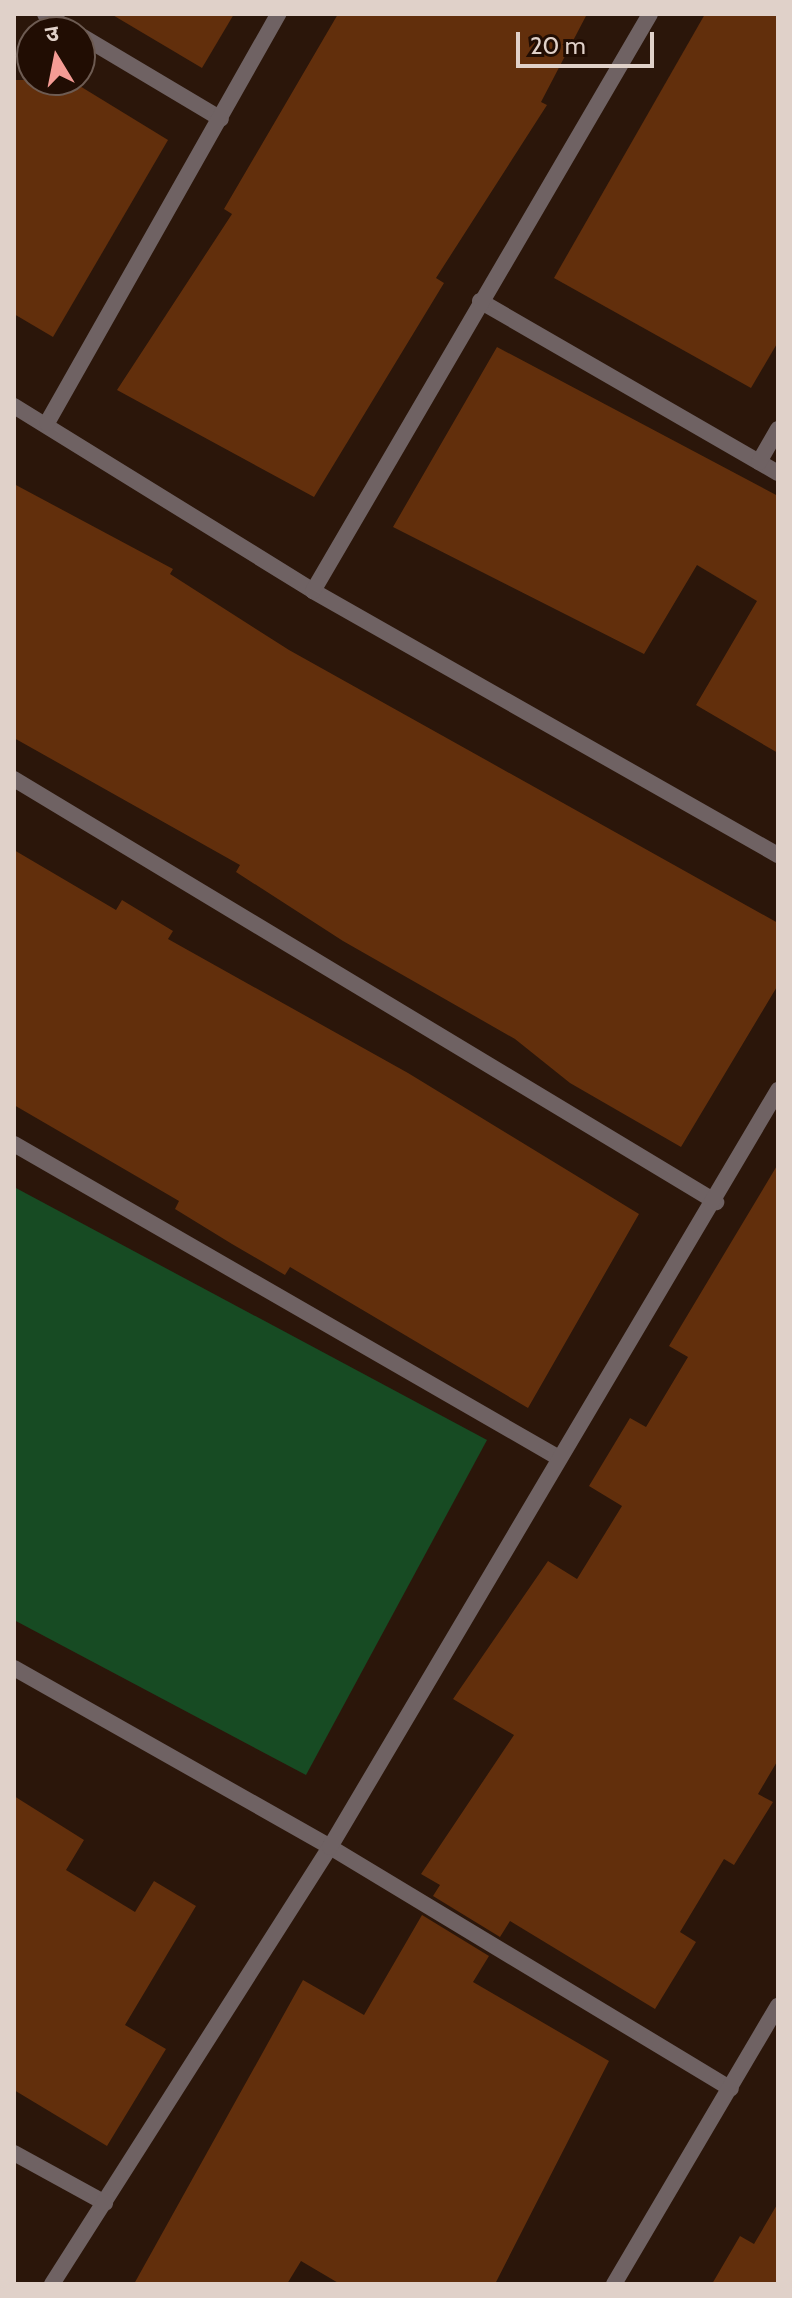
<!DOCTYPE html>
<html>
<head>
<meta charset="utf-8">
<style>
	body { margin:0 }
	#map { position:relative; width:792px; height:2298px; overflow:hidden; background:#2b160a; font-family:Cabin,"Noto Sans Devanagari",sans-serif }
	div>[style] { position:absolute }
	.green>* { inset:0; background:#174b23 }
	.building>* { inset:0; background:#622f0c }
	.minor>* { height:16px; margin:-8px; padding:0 8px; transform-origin:8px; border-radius:8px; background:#6f6263 }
	.tertiary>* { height:16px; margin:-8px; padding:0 8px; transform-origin:8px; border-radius:8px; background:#6f6263 }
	span { translate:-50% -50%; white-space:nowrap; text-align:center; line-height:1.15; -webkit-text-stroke:8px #210d03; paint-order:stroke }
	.frame { position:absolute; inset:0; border:16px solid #e0d1c9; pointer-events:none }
	.north { position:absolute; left:16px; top:16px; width:80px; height:80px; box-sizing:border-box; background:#210d03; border:2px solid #6d5b52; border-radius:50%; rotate:350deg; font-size:22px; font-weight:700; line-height:32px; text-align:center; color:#e0d1c9 }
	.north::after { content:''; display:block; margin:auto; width:28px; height:36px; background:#f59c95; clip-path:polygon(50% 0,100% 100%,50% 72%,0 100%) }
	.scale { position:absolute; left:516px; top:32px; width:138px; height:36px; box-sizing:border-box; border:4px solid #e0d1c9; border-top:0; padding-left:10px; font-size:24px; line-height:28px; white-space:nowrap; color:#e0d1c9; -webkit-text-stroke:6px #210d03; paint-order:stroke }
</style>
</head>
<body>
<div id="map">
	<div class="green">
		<i style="clip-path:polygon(14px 1187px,487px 1440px,306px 1775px,14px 1620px)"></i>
	</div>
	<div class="building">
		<i style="clip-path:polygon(111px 14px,234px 14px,202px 68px)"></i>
		<i style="clip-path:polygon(338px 14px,587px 14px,541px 102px,547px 105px,436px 278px,444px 283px,314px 497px,117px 390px,232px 214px,224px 209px)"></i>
		<i style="clip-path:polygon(705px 14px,778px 14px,778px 342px,751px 388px,554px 278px)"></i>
		<i style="clip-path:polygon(14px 80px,70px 80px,168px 140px,53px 337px,14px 314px)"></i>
		<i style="clip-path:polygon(497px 347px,778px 496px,778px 753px,696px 705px,757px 601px,697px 565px,644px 654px,393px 527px)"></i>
		<i style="clip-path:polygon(14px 484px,173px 569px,170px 574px,289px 650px,778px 923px,778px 985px,681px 1147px,570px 1083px,515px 1039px,343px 941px,236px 872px,240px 865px,14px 738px)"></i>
		<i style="clip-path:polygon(14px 850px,116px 910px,122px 900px,173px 931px,168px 939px,408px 1073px,639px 1214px,528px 1408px,290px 1267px,285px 1275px,232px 1244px,175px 1209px,179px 1201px,14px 1105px)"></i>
		<i style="clip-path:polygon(778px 1164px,778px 1760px,758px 1794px,773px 1802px,734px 1865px,724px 1859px,680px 1932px,696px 1942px,655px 2009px,510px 1921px,500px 1937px,433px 1896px,440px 1885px,421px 1874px,514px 1735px,453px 1699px,548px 1561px,577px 1579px,622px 1506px,589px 1486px,630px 1418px,646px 1427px,688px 1357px,669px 1346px)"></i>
		<i style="clip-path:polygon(14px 1796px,84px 1840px,66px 1870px,135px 1912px,154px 1881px,196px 1906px,125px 2025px,166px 2049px,107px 2146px,14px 2090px)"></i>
		<i style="clip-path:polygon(422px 1915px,489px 1956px,473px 1982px,609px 2061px,495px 2284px,340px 2284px,301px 2261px,287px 2284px,134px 2284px,303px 1980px,364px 2015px)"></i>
		<i style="clip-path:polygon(778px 2203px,778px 2284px,712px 2284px,740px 2236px,754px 2244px)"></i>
	</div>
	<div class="minor">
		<i style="left:45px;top:14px;width:35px;rotate:31deg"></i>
		<i style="left:80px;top:35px;width:164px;rotate:30.8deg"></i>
		<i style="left:480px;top:301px;width:344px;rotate:30deg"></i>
		<i style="left:14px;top:406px;width:352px;rotate:31.7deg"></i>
		<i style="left:313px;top:591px;width:535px;rotate:29.59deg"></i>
		<i style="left:47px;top:423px;width:470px;rotate:-60.5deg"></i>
		<i style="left:759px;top:462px;width:38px;rotate:-60deg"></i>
		<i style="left:313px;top:591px;width:668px;rotate:-59.71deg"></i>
		<i style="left:14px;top:779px;width:820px;rotate:31.07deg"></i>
		<i style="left:14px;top:1144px;width:629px;rotate:29.95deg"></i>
		<i style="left:14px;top:1668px;width:363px;rotate:29.5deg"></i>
		<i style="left:330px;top:1847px;width:468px;rotate:31.1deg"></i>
		<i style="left:14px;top:2153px;width:104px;rotate:28.8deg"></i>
		<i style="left:52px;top:2284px;width:518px;rotate:-57.54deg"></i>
		<i style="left:330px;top:1847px;width:880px;rotate:-59.38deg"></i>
	</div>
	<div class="tertiary">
		<i style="left:614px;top:2284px;width:323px;rotate:-59.5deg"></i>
	</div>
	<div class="frame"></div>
	<div class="north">उ</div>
	<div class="scale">20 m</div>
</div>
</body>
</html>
